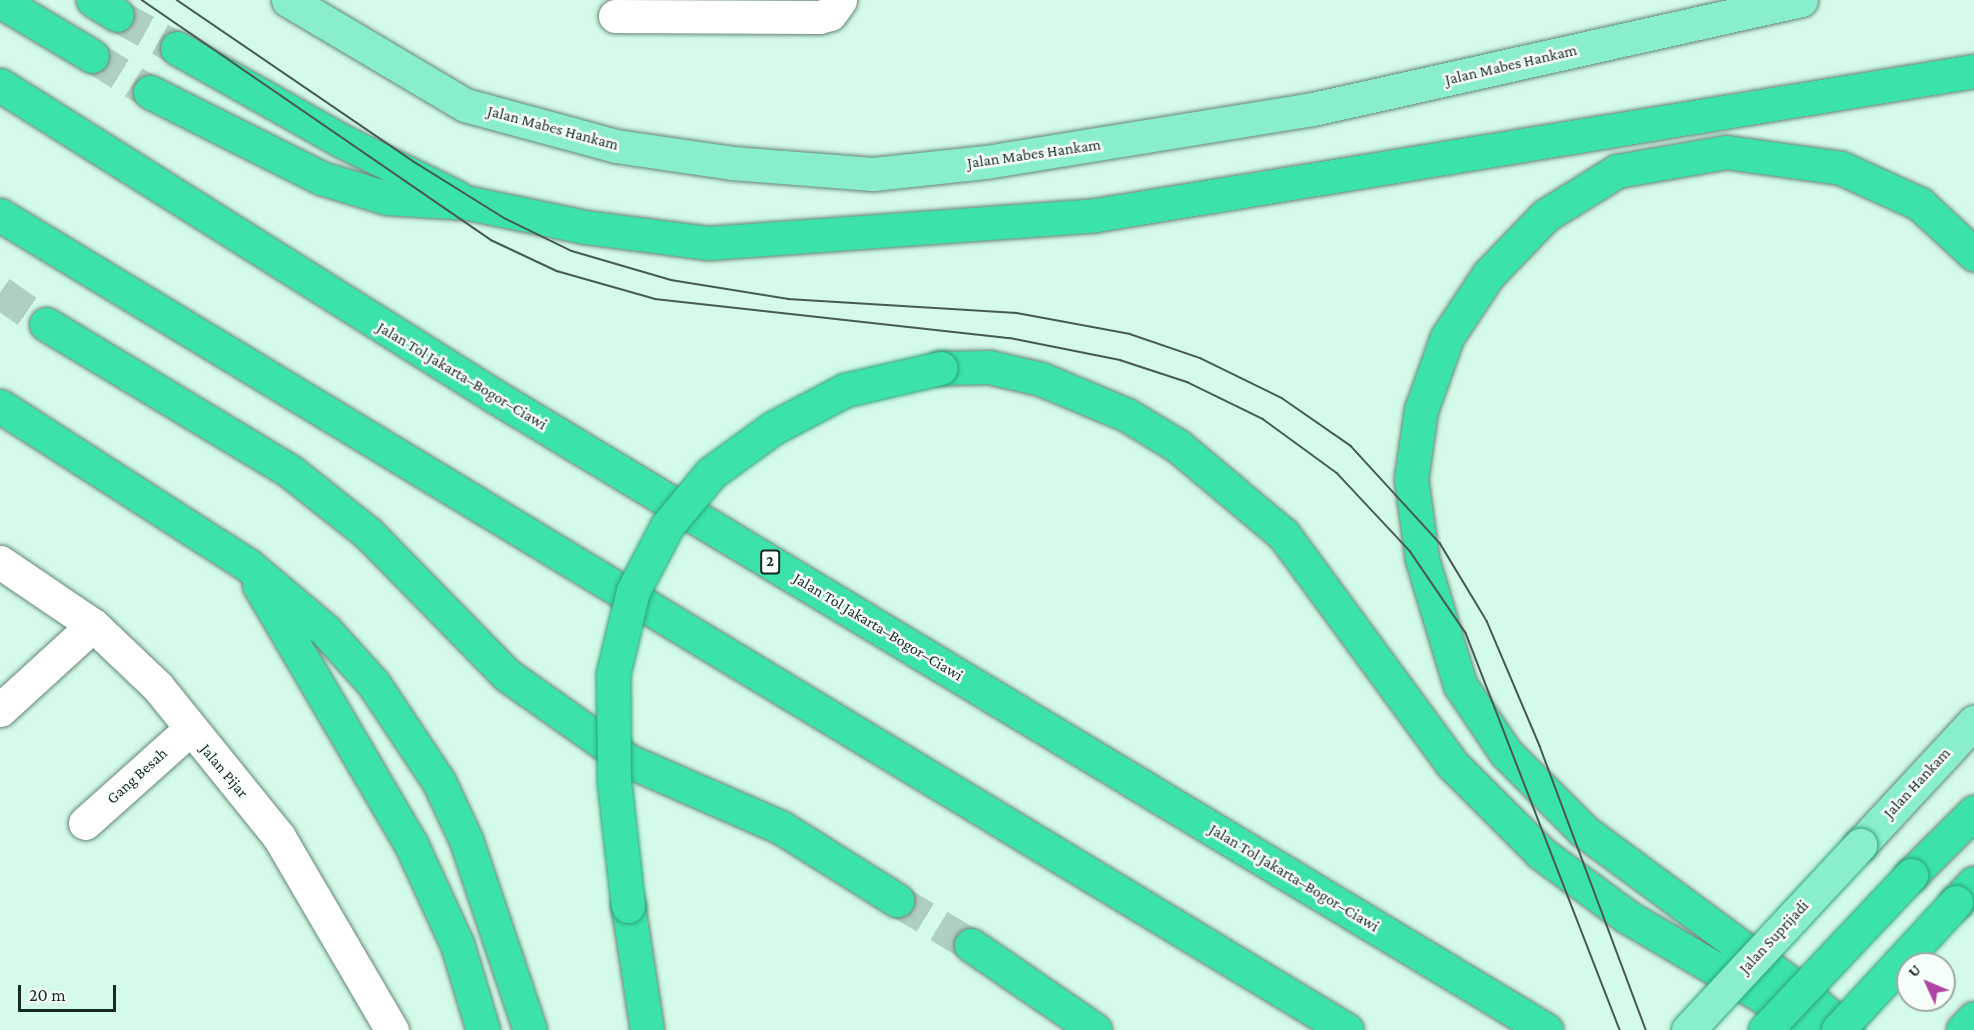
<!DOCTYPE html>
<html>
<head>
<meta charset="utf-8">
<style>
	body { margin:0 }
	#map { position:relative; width:1974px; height:1030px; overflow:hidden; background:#d4fae8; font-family:"Crimson Pro",serif }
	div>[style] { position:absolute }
	.highway-tunnel>* { height:33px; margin-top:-16.5px; transform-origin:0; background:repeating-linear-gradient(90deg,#afd0c0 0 33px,transparent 0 49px) }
	.roads { filter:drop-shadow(0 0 2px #648777) drop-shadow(0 0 2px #648777) }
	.minor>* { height:33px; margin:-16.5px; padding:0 16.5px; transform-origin:16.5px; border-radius:16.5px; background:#fff }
	.major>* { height:33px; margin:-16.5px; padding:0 16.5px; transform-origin:16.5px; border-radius:16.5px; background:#89eecc }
	.highway>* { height:33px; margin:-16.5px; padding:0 16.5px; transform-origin:16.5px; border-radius:16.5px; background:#3be3aa }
	.tram>* { height:1.5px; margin:-0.75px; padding:0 0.75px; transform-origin:0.75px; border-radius:0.75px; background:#465a51 }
	.bridges { filter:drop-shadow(0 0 2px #2fa27a) drop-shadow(0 0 2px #2fa27a) }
	.major-bridge>* { height:33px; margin:-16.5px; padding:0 16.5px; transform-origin:16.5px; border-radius:16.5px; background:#89eecc }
	.highway-bridge>* { height:33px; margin:-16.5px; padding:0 16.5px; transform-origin:16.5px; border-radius:16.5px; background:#3be3aa }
	span { translate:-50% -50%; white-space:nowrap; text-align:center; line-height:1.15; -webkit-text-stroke:5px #f7fffb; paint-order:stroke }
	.shield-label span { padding:2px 4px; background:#f7fffb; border:2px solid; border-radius:4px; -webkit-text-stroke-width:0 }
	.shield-label { font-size:15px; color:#1a2822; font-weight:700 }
	.street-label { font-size:16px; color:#1a2822 }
	.north { position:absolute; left:1896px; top:952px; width:60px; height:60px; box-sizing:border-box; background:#f7fffb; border:2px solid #9fa9a4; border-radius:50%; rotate:314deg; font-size:16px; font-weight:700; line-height:24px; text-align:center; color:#1a2822 }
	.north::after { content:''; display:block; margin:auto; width:21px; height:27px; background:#b145a4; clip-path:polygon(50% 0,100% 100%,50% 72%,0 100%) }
	.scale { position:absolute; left:18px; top:985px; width:98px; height:27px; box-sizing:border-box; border:3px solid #1a2822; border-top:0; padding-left:8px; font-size:18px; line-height:21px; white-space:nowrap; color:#1a2822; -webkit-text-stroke:4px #f7fffb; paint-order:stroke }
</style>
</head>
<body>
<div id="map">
	<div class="highway-tunnel">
		<i style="left:117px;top:15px;width:68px;rotate:28.8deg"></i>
		<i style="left:92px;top:56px;width:68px;rotate:31.8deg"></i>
		<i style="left:0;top:292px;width:56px;rotate:34.8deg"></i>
		<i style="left:897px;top:900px;width:87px;rotate:31.3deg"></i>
	</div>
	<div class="roads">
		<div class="minor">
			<i style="left:615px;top:16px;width:204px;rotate:0.3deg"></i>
			<i style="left:819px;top:17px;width:11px;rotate:-15deg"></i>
			<i style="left:830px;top:14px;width:17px;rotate:-54deg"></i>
			<i style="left:0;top:562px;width:112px;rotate:34.1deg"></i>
			<i style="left:93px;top:625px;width:90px;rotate:43.6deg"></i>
			<i style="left:158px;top:687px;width:193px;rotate:51.1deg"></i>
			<i style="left:279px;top:837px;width:224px;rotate:59.7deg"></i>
			<i style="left:0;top:710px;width:126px;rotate:-42.4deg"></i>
			<i style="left:85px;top:823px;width:141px;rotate:-41.8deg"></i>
		</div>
		<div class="major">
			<i style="left:288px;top:0;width:206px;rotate:30.7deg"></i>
			<i style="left:465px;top:105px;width:156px;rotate:15.2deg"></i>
			<i style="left:616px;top:146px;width:117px;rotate:8.3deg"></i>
			<i style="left:732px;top:163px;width:141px;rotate:4.5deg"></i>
			<i style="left:873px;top:174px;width:114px;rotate:-6.1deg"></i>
			<i style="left:986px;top:162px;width:331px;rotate:-9.2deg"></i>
			<i style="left:1313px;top:109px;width:500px;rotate:-12.59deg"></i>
			<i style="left:1860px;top:845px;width:168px;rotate:-47.2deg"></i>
		</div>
		<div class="highway">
			<i style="left:93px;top:0;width:28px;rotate:32deg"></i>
			<i style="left:0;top:1px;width:107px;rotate:30.9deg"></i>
			<i style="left:177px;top:48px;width:187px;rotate:29.4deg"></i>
			<i style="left:340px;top:140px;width:130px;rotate:26deg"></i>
			<i style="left:0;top:85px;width:586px;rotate:32.17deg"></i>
			<i style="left:496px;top:397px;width:1226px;rotate:31.08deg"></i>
			<i style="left:150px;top:92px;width:191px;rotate:26.7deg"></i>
			<i style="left:321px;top:178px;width:69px;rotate:16.9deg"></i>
			<i style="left:387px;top:198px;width:82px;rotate:3.5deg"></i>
			<i style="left:469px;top:203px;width:118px;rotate:11.7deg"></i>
			<i style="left:585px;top:227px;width:125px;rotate:7.4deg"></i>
			<i style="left:709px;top:243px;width:388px;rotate:-4.1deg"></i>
			<i style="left:1096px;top:215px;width:890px;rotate:-9.31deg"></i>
			<i style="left:0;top:215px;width:1574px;rotate:31.18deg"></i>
			<i style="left:46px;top:324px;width:286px;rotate:31.1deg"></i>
			<i style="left:291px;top:472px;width:98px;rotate:38.4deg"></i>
			<i style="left:368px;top:533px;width:199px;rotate:45.6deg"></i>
			<i style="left:507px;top:675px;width:149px;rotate:35.2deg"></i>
			<i style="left:629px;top:761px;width:167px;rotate:23.6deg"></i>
			<i style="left:782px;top:828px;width:136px;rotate:32.1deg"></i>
			<i style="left:940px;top:368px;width:49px;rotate:-1.2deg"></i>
			<i style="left:989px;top:367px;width:53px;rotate:13deg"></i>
			<i style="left:1041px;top:379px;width:93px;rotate:22.7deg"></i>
			<i style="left:1127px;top:415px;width:60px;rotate:31.3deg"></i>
			<i style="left:1178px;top:446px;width:138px;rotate:40deg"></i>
			<i style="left:1284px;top:535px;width:284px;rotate:53.7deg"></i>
			<i style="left:1452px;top:764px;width:126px;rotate:45deg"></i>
			<i style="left:1541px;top:853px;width:106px;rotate:36.5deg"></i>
			<i style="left:1626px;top:916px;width:211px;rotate:30.5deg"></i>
			<i style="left:0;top:406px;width:295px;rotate:32.7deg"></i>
			<i style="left:248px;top:565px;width:102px;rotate:40.2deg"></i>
			<i style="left:326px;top:631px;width:70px;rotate:47.9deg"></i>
			<i style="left:373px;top:683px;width:119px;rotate:56.3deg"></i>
			<i style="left:439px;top:782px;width:64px;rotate:65deg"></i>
			<i style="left:466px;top:840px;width:200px;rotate:71.4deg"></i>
			<i style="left:259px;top:585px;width:298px;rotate:59.6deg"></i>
			<i style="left:410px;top:842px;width:112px;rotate:65.3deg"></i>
			<i style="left:457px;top:944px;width:90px;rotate:73.2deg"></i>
			<i style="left:1911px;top:875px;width:89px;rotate:-45deg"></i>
			<i style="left:1956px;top:902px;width:26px;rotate:-47deg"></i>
			<i style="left:628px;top:906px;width:125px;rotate:81.3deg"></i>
			<i style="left:971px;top:945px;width:150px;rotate:34.4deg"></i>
			<i style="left:1846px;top:1030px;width:60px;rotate:-139.1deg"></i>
			<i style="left:1801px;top:991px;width:271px;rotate:-143.6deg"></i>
			<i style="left:1583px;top:830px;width:109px;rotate:-135deg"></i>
			<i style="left:1506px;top:753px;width:82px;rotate:-124.1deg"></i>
			<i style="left:1460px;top:685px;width:132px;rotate:-106.8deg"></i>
			<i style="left:1422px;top:559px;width:81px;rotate:-97.8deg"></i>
			<i style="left:1411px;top:479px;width:70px;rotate:-81.8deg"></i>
			<i style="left:1421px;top:410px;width:77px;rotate:-70.4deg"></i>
			<i style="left:1447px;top:337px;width:74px;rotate:-56.5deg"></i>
			<i style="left:1488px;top:275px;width:83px;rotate:-46deg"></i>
			<i style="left:1546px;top:215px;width:84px;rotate:-31.8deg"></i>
			<i style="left:1617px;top:171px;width:111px;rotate:-9.9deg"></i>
			<i style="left:1726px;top:152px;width:116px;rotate:7.9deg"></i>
			<i style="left:1841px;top:168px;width:87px;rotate:24.5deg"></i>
			<i style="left:1920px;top:204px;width:74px;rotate:42.8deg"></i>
			<i style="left:1963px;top:1030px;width:16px;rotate:-47deg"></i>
		</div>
	</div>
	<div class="tram">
		<i style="left:142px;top:0;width:424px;rotate:34.5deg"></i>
		<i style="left:491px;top:240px;width:73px;rotate:25.2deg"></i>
		<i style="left:557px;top:271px;width:102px;rotate:15.9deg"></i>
		<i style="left:655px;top:299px;width:357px;rotate:6.3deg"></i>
		<i style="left:1010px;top:338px;width:112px;rotate:11.3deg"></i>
		<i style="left:1120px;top:360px;width:71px;rotate:18.2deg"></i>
		<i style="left:1187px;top:382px;width:85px;rotate:26deg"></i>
		<i style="left:1263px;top:419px;width:92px;rotate:36.1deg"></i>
		<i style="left:1337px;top:473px;width:107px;rotate:46.9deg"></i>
		<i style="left:1410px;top:551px;width:99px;rotate:55.7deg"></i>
		<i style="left:1466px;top:633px;width:426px;rotate:68.8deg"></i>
		<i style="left:177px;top:0;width:289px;rotate:34.3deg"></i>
		<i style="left:416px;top:163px;width:106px;rotate:31.9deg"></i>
		<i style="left:506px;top:219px;width:73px;rotate:25.9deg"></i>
		<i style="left:572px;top:251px;width:103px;rotate:16.3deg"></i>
		<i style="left:671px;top:280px;width:119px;rotate:9.2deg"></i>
		<i style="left:788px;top:299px;width:229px;rotate:3.5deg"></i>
		<i style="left:1017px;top:313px;width:115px;rotate:10.5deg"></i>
		<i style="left:1130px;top:334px;width:74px;rotate:18.9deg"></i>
		<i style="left:1200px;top:358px;width:91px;rotate:26deg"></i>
		<i style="left:1282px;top:398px;width:84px;rotate:34.8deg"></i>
		<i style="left:1351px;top:446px;width:132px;rotate:47.5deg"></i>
		<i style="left:1440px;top:543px;width:91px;rotate:58.9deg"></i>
		<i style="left:1487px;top:621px;width:136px;rotate:67deg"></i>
		<i style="left:1540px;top:746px;width:303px;rotate:69.5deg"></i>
	</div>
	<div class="bridges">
		<div class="major-bridge">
			<i style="left:1688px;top:1030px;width:253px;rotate:-47.1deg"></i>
		</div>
		<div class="highway-bridge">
			<i style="left:628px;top:906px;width:126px;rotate:-96.4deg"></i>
			<i style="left:614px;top:781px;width:107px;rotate:-90.5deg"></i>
			<i style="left:613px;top:674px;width:85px;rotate:-76.5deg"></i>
			<i style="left:633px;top:591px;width:73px;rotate:-62.4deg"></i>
			<i style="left:667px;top:526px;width:69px;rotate:-50.3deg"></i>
			<i style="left:711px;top:473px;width:77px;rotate:-36deg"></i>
			<i style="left:773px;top:428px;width:81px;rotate:-27.8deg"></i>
			<i style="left:845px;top:390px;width:98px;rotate:-13deg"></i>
			<i style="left:1765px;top:1030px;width:213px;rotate:-46.7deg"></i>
			<i style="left:1838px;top:1030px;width:174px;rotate:-47.3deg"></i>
		</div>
	</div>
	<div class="shield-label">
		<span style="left:770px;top:562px">2</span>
	</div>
	<div class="street-label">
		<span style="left:1511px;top:65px;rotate:-13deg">Jalan Mabes Hankam</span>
		<span style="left:553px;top:128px;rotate:15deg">Jalan Mabes Hankam</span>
		<span style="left:1034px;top:154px;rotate:-8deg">Jalan Mabes Hankam</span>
		<span style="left:462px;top:376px;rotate:31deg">Jalan Tol Jakarta–Bogor–Ciawi</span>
		<span style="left:878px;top:627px;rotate:31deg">Jalan Tol Jakarta–Bogor–Ciawi</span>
		<span style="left:224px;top:771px;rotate:50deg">Jalan Pijar</span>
		<span style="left:137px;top:776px;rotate:-42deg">Gang Besah</span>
		<span style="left:1917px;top:783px;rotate:-47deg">Jalan Hankam</span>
		<span style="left:1294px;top:878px;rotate:31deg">Jalan Tol Jakarta–Bogor–Ciawi</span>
		<span style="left:1774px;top:937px;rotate:-47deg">Jalan Suprijadi</span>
	</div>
	<div class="north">U</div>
	<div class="scale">20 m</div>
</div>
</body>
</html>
